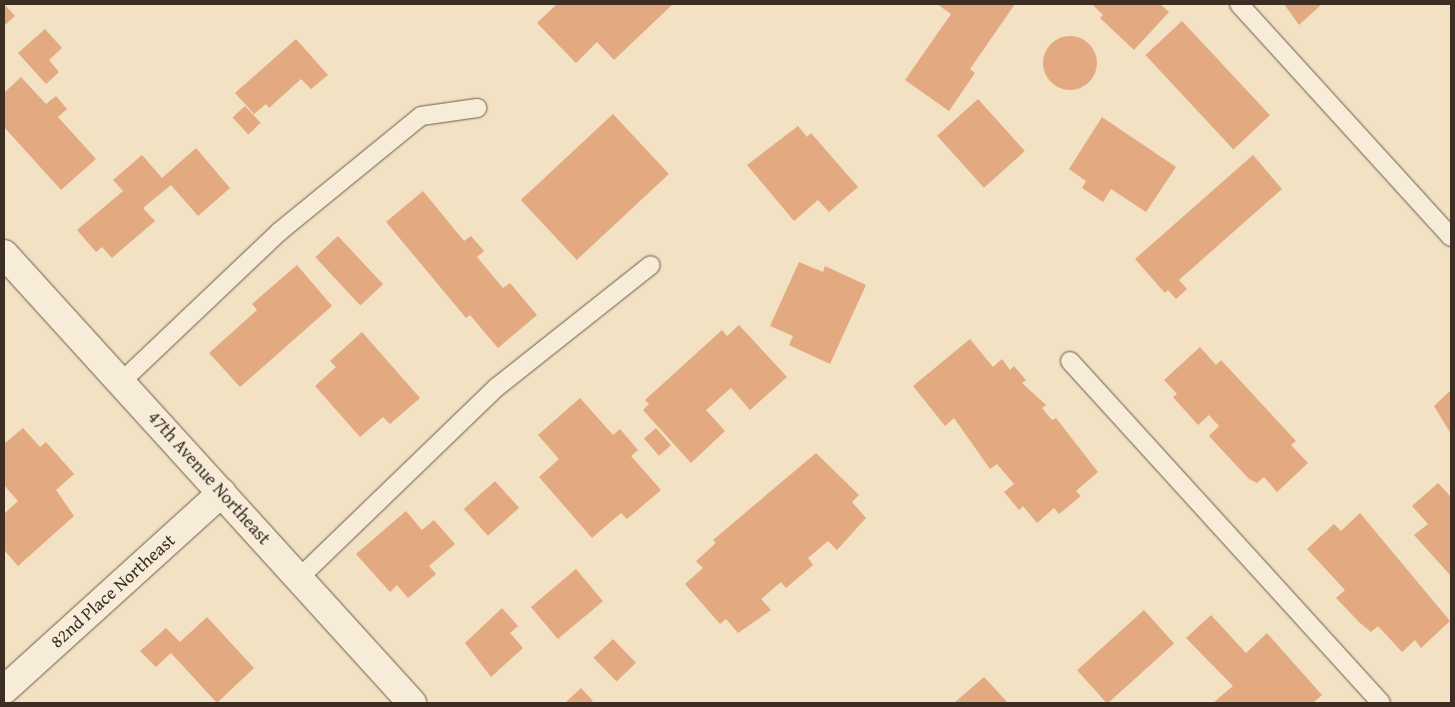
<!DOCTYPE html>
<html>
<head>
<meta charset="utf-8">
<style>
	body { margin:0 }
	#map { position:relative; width:1455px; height:707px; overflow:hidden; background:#f3e1c3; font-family:"Gentium Book Plus",serif }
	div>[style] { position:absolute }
	.building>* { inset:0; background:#e3a980; transform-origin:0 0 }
	.round { border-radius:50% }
	.roads { filter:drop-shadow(0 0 1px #6a5b4c) drop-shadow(0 0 1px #6a5b4c) }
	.lane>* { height:18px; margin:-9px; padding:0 9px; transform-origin:9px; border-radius:9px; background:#f7ecd8 }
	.street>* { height:28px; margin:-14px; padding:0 14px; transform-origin:14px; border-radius:14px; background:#f7ecd8 }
	.secondary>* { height:28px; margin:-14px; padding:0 14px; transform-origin:14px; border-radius:14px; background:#f7ecd8 }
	span { translate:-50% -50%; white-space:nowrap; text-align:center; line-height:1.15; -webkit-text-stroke:4.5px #f7ecd8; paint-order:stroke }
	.street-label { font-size:18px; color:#3d2e24 }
	.frame { position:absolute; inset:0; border:5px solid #3d2e24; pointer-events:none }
</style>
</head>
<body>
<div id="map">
	<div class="building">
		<i style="clip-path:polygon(4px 4px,15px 16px,4px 26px)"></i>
		<i style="clip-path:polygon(557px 4px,673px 4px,614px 60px,597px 42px,576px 63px,537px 23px)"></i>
		<i style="clip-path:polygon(937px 4px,1015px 4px,970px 69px,975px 73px,949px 111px,905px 80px,951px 14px)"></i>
		<i style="clip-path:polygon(1092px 4px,1160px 4px,1169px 12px,1134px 50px,1100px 18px,1103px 15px)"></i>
		<i style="clip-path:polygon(1284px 4px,1322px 4px,1299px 25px)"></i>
		<i style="left:1182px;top:21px;width:129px;height:50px;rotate:47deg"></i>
		<i style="clip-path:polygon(45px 29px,62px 48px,49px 60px,59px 72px,46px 84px,18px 53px)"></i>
		<i class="round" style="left:1043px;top:36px;width:54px;height:54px"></i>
		<i style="clip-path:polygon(296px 39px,328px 75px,311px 89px,301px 79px,269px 108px,266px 104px,254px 114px,235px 93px)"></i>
		<i style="clip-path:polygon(21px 77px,46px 104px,56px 96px,67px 109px,58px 117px,96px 159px,61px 190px,4px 127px,4px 93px)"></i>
		<i style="left:978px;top:99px;width:70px;height:55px;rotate:48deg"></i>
		<i style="left:245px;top:106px;width:23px;height:17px;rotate:47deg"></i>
		<i style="left:613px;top:114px;width:82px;height:126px;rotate:47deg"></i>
		<i style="clip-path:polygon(1102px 117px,1176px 167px,1146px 212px,1111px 189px,1103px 202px,1082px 188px,1086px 181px,1069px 169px)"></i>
		<i style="clip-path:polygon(798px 126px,807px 137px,811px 133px,858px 187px,829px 212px,818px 200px,794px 221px,747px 165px)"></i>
		<i style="clip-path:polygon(196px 148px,230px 188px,198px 216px,171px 185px,143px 208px,155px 221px,112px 258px,102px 247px,96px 252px,77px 230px,123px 191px,113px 180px,142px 155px,162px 178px)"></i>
		<i style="clip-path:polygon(1253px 155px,1282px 189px,1179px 280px,1187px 289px,1176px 299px,1168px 290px,1165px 293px,1135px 259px)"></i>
		<i style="clip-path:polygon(423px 191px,464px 241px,471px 236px,484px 251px,477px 257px,503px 288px,510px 283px,537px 315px,498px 348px,470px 315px,466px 318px,386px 222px)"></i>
		<i style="left:338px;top:236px;width:66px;height:31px;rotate:47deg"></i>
		<i style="clip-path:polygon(799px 262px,823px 272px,825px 266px,866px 285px,830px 364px,789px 345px,793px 336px,770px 326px)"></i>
		<i style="clip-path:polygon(297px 265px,332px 306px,240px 387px,209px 353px,257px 310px,252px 304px)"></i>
		<i style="clip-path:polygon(739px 325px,787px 377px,750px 410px,731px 388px,706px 410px,725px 431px,691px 463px,643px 410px,649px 404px,645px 400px,722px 330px,727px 336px)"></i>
		<i style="clip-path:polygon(362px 332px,420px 398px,390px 424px,383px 417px,360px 437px,315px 386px,336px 367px,330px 361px)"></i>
		<i style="clip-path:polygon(970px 339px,993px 367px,1002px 359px,1010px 370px,1014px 366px,1026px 380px,1022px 383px,1046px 405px,1042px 408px,1052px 420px,1056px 418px,1098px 472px,1076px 491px,1081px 496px,1059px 514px,1054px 508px,1037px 523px,1023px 506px,1019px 510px,1004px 492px,1014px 484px,997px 464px,990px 469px,954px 418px,945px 426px,913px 386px)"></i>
		<i style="clip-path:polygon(1200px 347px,1216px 365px,1221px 360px,1296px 441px,1291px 445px,1308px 463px,1277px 492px,1264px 477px,1257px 483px,1249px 479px,1209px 436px,1219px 426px,1209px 415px,1198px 425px,1173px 397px,1177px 394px,1164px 380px)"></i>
		<i style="clip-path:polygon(1451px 390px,1451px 434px,1434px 406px)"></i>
		<i style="clip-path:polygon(580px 398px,613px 435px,620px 429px,638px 450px,631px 456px,661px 490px,627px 519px,621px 513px,592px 538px,539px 477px,559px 459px,538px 435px)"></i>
		<i style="clip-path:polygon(23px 428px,40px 447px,46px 442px,74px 474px,56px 490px,74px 516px,18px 566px,4px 550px,4px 514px,18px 501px,4px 485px,4px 444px)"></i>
		<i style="left:656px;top:428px;width:23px;height:16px;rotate:49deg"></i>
		<i style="clip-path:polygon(816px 453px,859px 495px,852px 502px,866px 518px,837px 550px,828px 541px,808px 558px,813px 565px,786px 588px,781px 582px,761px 599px,771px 610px,738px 633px,726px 619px,720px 624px,685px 584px,703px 568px,696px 561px,716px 543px,713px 540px)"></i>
		<i style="left:495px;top:481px;width:36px;height:42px;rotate:48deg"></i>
		<i style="clip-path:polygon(1438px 483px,1451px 497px,1451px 576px,1414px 535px,1428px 524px,1412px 506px)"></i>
		<i style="clip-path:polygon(406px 511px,422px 530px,434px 520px,455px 544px,429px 566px,436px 574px,408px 598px,397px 585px,390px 592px,356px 554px)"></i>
		<i style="clip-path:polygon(1360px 513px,1450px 621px,1421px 648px,1415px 640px,1402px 652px,1378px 626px,1371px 632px,1360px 623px,1336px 598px,1345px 590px,1307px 549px,1334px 524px,1341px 531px)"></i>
		<i style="left:576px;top:569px;width:42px;height:59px;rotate:50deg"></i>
		<i style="clip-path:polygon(502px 608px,518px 626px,510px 633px,523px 648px,491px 677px,465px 643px)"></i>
		<i style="left:1144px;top:610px;width:45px;height:90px;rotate:48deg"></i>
		<i style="clip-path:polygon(1211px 615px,1246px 653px,1267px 633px,1322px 695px,1313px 703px,1213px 703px,1233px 686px,1186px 638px)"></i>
		<i style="clip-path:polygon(207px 617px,254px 668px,217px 703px,171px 653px,156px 667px,140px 651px,166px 628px,180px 642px)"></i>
		<i style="left:613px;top:639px;width:33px;height:27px;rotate:46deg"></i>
		<i style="clip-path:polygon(984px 677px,1008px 703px,954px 703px)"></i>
		<i style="clip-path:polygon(581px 688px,593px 701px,590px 703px,565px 703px)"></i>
	</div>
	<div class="roads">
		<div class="lane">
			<i style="left:1239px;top:4px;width:315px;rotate:47.7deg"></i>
			<i style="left:1070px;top:361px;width:462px;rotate:47.7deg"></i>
			<i style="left:121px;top:382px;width:218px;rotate:-43.5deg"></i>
			<i style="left:279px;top:232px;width:183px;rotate:-39.2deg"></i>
			<i style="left:421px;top:116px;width:57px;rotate:-8.1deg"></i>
			<i style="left:299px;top:578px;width:275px;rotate:-44deg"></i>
			<i style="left:497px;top:387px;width:196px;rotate:-38.4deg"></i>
		</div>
		<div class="street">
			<i style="left:4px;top:690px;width:294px;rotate:-42.2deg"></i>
		</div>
		<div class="secondary">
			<i style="left:4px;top:254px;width:607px;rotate:47.74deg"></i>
		</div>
	</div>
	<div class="street-label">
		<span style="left:209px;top:478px;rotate:48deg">47th Avenue Northeast</span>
		<span style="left:113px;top:591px;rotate:-42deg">82nd Place Northeast</span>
	</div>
	<div class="frame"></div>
</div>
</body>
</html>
